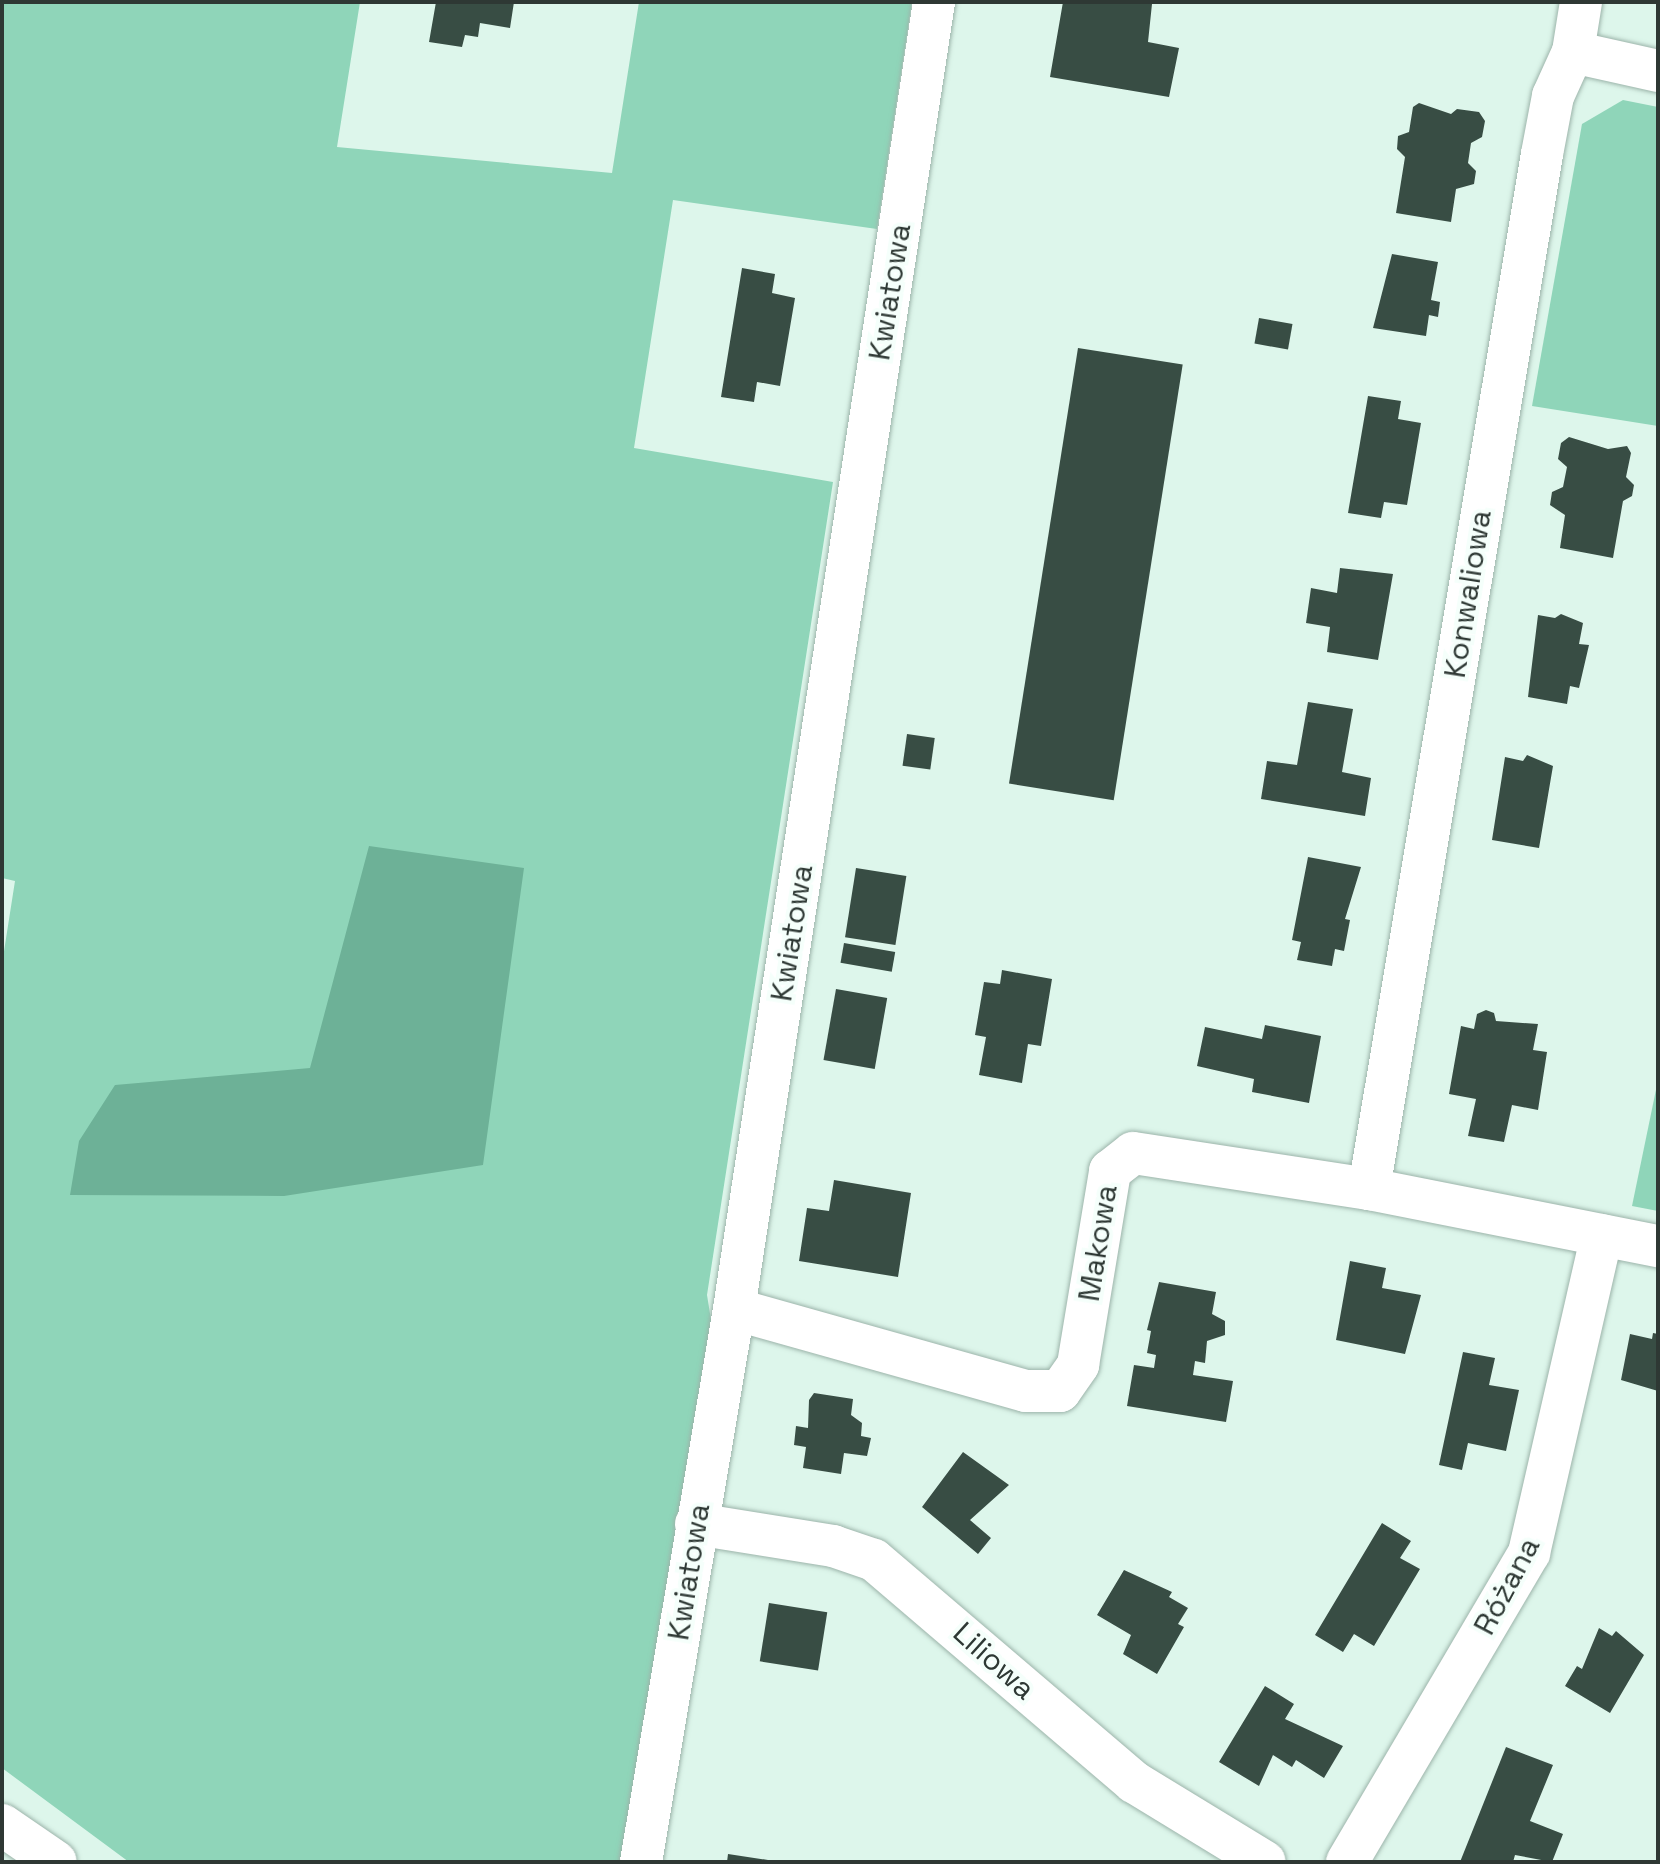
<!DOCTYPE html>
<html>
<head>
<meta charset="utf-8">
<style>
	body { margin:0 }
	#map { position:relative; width:1660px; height:1864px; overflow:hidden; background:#ddf6eb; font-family:"Space Grotesk",sans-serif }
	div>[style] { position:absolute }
	.green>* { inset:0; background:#8fd5b9 }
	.water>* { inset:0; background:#6db197 }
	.building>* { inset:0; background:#384d44; transform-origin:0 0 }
	.roads { filter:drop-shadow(0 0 2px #9cb4aa) drop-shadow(0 0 2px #9cb4aa) }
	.minor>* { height:42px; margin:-21px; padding:0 21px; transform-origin:21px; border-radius:21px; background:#fff }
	span { translate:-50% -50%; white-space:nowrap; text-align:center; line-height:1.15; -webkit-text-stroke:8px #f5fffb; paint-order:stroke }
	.street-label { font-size:30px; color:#2e3834 }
	.frame { position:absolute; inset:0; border:4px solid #2e3834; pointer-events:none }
</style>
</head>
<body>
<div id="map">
	<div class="green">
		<i style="clip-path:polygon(2px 2px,360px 2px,337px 147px,612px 173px,639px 2px,912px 2px,877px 229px,673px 200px,634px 448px,833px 482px,707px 1295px,713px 1332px,626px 1862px,129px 1862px,2px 1768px,2px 964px,15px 881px,2px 878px)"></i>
		<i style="clip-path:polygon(1623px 100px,1658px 107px,1658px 426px,1532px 406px,1582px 124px)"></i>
		<i style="clip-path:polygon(1658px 1080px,1658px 1211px,1632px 1206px)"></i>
	</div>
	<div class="water">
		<i style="clip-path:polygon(369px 846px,524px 868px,483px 1165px,284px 1196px,70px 1195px,79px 1141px,115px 1085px,310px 1068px)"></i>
	</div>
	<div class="building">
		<i style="clip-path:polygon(436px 2px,514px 2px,510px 28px,480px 23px,478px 37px,465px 35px,462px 47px,429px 42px)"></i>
		<i style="clip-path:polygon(1063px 2px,1152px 4px,1148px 42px,1179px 48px,1169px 97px,1050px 77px)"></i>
		<i style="clip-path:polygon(1419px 103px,1451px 114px,1457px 109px,1479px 112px,1485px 121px,1482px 137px,1471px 143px,1468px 163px,1476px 171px,1474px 184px,1456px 189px,1451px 222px,1396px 213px,1405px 157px,1397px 149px,1398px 136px,1409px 132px,1413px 107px)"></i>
		<i style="clip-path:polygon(1392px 254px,1438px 262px,1431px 300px,1440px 302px,1438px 317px,1429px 315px,1426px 336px,1373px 328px)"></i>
		<i style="clip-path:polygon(742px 268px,775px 274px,772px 293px,795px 298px,780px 386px,757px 382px,754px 402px,721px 397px)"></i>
		<i style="left:1259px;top:318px;width:34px;height:26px;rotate:10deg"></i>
		<i style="left:1078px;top:348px;width:106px;height:441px;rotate:9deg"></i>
		<i style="clip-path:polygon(1368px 396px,1401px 401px,1398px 419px,1421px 423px,1407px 505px,1384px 502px,1381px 518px,1348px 513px)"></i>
		<i style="clip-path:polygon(1569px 437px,1608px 449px,1627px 446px,1631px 453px,1626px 477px,1634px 485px,1632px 496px,1623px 501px,1613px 558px,1560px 548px,1565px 515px,1550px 505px,1552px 492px,1563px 487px,1567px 467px,1558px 459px,1561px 443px)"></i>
		<i style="clip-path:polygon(1340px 568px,1393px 574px,1378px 660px,1327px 652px,1330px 627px,1306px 623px,1311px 588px,1337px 593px)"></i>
		<i style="clip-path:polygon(1561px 614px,1583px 623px,1579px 644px,1589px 645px,1579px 688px,1570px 686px,1567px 704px,1528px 697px,1538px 615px,1555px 618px)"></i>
		<i style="clip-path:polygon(1308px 702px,1353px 709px,1342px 772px,1371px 778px,1365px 816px,1261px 799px,1267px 761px,1297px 765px)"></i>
		<i style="left:907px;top:734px;width:28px;height:32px;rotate:8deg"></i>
		<i style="clip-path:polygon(1527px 755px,1553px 766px,1539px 848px,1492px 840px,1505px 757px,1523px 761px)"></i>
		<i style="clip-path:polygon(1308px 857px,1361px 867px,1345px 919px,1350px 920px,1344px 951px,1335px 949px,1332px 966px,1297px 960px,1301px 942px,1292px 940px)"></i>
		<i style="left:856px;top:868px;width:51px;height:70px;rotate:9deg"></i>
		<i style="left:844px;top:943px;width:52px;height:20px;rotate:10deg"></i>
		<i style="clip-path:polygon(1002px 970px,1052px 979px,1041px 1046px,1028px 1044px,1022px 1083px,979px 1075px,986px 1037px,975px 1035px,984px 982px,1000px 984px)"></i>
		<i style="left:836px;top:989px;width:52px;height:72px;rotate:10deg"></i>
		<i style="clip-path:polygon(1486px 1010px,1494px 1013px,1496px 1021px,1538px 1024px,1533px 1050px,1547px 1052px,1538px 1110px,1512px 1105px,1504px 1142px,1468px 1136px,1476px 1099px,1449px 1094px,1461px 1026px,1474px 1029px,1477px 1014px)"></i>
		<i style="clip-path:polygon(1265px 1025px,1321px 1036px,1309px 1103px,1252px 1092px,1254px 1079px,1197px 1066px,1205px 1027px,1262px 1039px)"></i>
		<i style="clip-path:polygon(834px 1180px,911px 1193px,898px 1277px,799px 1261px,807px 1208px,829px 1211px)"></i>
		<i style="clip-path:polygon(1350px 1261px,1386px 1268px,1382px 1288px,1421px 1295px,1405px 1354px,1336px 1340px)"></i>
		<i style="clip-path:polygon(1159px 1282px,1216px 1292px,1212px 1314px,1225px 1321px,1225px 1335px,1207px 1341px,1205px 1363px,1195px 1361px,1193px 1375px,1233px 1381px,1226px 1422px,1127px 1406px,1134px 1365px,1154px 1368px,1156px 1355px,1147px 1353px,1151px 1331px,1147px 1330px)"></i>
		<i style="clip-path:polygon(1653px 1333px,1658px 1334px,1658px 1391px,1621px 1380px,1630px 1334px,1652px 1339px)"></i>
		<i style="clip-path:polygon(1463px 1352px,1495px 1358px,1489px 1385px,1519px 1390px,1506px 1451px,1468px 1443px,1462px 1470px,1439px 1465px)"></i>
		<i style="clip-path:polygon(814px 1393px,853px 1399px,851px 1415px,862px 1423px,861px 1436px,871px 1438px,867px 1456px,844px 1453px,841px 1474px,803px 1468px,806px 1447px,794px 1445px,796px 1426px,808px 1428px,809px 1400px)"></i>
		<i style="clip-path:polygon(963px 1452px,1009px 1485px,970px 1520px,991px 1538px,978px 1554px,922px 1507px)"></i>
		<i style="clip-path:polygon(1382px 1523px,1411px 1541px,1400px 1558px,1420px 1569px,1374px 1646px,1354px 1634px,1343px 1652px,1315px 1635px)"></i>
		<i style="clip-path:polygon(1124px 1570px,1172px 1592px,1169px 1597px,1188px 1608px,1178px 1624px,1184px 1627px,1157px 1674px,1123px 1654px,1131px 1635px,1097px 1615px)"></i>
		<i style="left:769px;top:1603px;width:59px;height:59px;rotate:9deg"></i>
		<i style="clip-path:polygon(1599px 1628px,1612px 1636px,1616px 1631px,1644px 1655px,1610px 1713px,1565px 1686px,1577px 1666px,1582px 1669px)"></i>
		<i style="clip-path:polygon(1265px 1686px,1294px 1704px,1285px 1719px,1343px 1746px,1324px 1778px,1296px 1760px,1292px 1767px,1273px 1755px,1259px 1786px,1219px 1762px)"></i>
		<i style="clip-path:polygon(1506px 1747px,1553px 1765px,1530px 1821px,1563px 1834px,1552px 1862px,1515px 1855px,1513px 1862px,1460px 1862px)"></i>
		<i style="clip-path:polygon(728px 1854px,768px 1860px,768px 1862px,727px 1862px)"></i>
	</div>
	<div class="roads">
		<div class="minor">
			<i style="left:1573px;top:52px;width:87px;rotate:12.6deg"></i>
			<i style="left:1369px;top:1189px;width:1049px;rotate:-80.51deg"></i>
			<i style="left:1542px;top:154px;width:59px;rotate:-79.3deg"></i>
			<i style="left:1553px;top:96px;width:48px;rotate:-65.6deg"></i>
			<i style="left:1573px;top:52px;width:51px;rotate:-80.9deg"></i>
			<i style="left:734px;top:1309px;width:303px;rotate:15.7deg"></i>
			<i style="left:1026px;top:1391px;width:34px"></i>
			<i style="left:1060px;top:1391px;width:32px;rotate:-55deg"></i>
			<i style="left:1078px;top:1365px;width:197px;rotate:-80.6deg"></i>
			<i style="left:1110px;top:1171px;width:29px;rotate:-38deg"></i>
			<i style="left:1133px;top:1153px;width:239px;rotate:8.7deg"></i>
			<i style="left:1369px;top:1189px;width:295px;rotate:11.2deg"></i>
			<i style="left:696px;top:1524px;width:139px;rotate:9.1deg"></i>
			<i style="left:833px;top:1546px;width:43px;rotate:18.9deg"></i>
			<i style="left:874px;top:1560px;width:342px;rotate:40.5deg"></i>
			<i style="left:1134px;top:1782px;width:153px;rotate:31.4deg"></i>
			<i style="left:2px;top:1825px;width:65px;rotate:34.4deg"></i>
			<i style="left:641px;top:1862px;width:561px;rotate:-80.45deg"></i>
			<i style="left:734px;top:1309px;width:1322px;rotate:-81.3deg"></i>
			<i style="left:1347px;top:1862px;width:359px;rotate:-59.5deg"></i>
			<i style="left:1529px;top:1553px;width:326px;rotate:-77.1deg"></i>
		</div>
	</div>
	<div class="street-label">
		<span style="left:890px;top:292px;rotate:-81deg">Kwiatowa</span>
		<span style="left:1468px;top:594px;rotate:-81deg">Konwaliowa</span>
		<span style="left:792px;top:933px;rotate:-81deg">Kwiatowa</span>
		<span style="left:1098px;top:1243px;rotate:-81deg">Makowa</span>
		<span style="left:689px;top:1572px;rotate:-81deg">Kwiatowa</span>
		<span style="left:1507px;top:1586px;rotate:-62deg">Różana</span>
		<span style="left:994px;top:1661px;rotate:42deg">Liliowa</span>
	</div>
	<div class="frame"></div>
</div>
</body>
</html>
